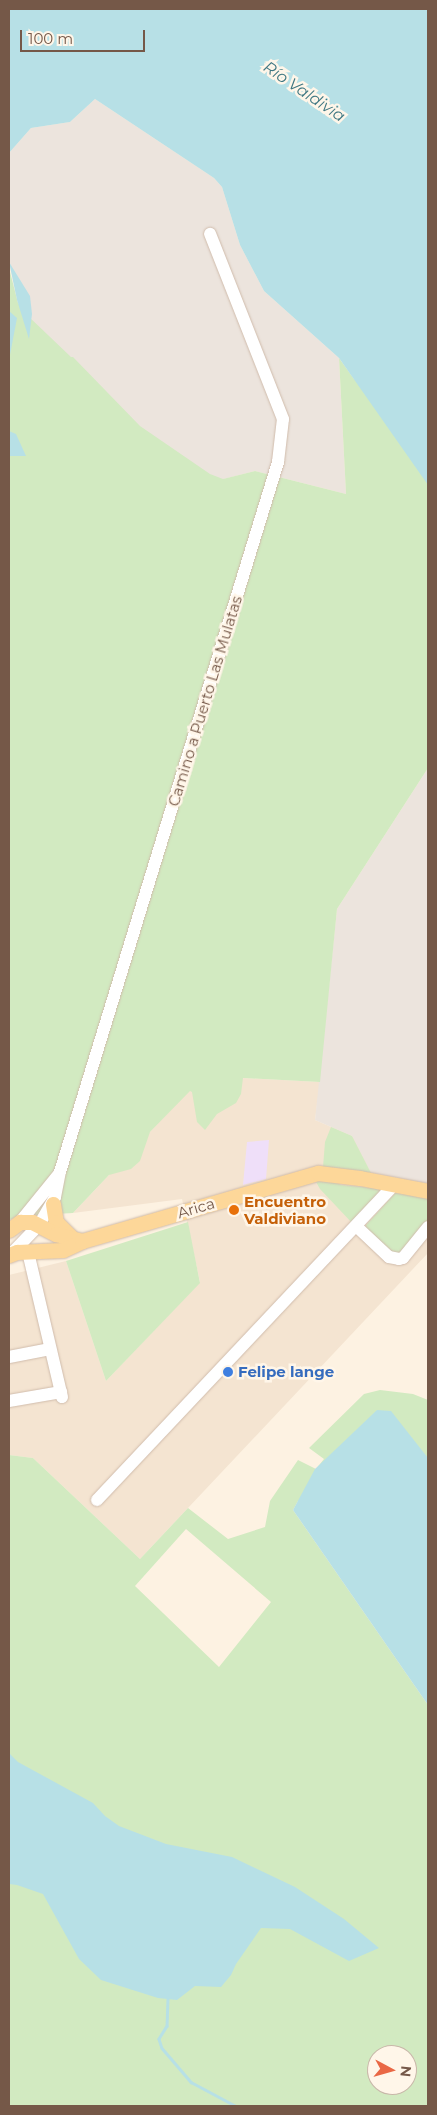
<!DOCTYPE html>
<html>
<head>
<meta charset="utf-8">
<style>
	body { margin:0 }
	#map { position:relative; width:437px; height:2115px; overflow:hidden; background:#fdf2e2; font-family:Montserrat,sans-serif }
	div>[style] { position:absolute }
	.residential>* { inset:0; background:#f4e4d1 }
	.industrial>* { inset:0; background:#ece4dd }
	.education>* { inset:0; background:#efdff9 }
	.green>* { inset:0; background:#d2eac1 }
	.water>* { inset:0; background:#b7e0e6 }
	.stream>* { height:2.5px; margin:-1.25px; padding:0 1.25px; transform-origin:1.25px; border-radius:1.25px; background:#b7e0e6 }
	.roads { filter:drop-shadow(0 0 1px #d0bcac) drop-shadow(0 0 1px #d0bcac) }
	.minor>* { height:12px; margin:-6px; padding:0 6px; transform-origin:6px; border-radius:6px; background:#fff }
	.major>* { height:15px; margin:-7.5px; padding:0 7.5px; transform-origin:7.5px; border-radius:7.5px; background:#fdd799 }
	.dots>* { width:14px; height:14px; translate:-50% -50%; box-sizing:border-box; border:2px solid #fff6e9; border-radius:50% }
	span { translate:-50% -50%; white-space:nowrap; text-align:center; line-height:1.15; -webkit-text-stroke:5px #fff6e9; paint-order:stroke }
	.street-label { font-size:15px; color:#755848 }
	.food-label { font-size:15px; color:#c56008; font-weight:700 }
	.left { translate:0 -50%; text-align:left }
	.shop-label { font-size:15px; color:#366cbe; font-weight:700 }
	.water-label { font-size:16px; color:#3f7782; font-style:italic }
	.frame { position:absolute; inset:0; border:10px solid #755848; pointer-events:none }
	.north { position:absolute; left:367px; top:2045px; width:50px; height:50px; box-sizing:border-box; background:#fff6e9; border:1px solid #c8b7a9; border-radius:50%; rotate:96deg; font-size:14px; font-weight:700; line-height:20px; text-align:center; color:#755848 }
	.north::after { content:''; display:block; margin:auto; width:18px; height:22px; background:#e96845; clip-path:polygon(50% 0,100% 100%,50% 72%,0 100%) }
	.scale { position:absolute; left:20px; top:30px; width:125px; height:22px; box-sizing:border-box; border:2px solid #755848; border-top:0; padding-left:6px; font-size:15px; line-height:18px; white-space:nowrap; color:#755848; -webkit-text-stroke:4px #fff6e9; paint-order:stroke }
</style>
</head>
<body>
<div id="map">
	<div class="residential">
		<i style="clip-path:polygon(203px 1076px,320px 1082px,315px 1120px,352px 1136px,428px 1184px,428px 1253px,140px 1559px,33px 1458px,9px 1455px,9px 1275px,66px 1261px,106px 1381px,200px 1282px,182px 1199px,73px 1213px)"></i>
	</div>
	<div class="industrial">
		<i style="clip-path:polygon(95px 99px,214px 178px,222px 187px,240px 245px,264px 291px,339px 358px,346px 494px,255px 471px,212px 482px,185px 468px,136px 423px,49px 364px,9px 262px,9px 153px,31px 128px,70px 122px)"></i>
		<i style="clip-path:polygon(428px 768px,428px 1184px,371px 1173px,352px 1136px,315px 1120px,337px 909px)"></i>
	</div>
	<div class="education">
		<i style="clip-path:polygon(269px 1140px,266px 1179px,243px 1185px,247px 1142px)"></i>
	</div>
	<div class="green">
		<i style="clip-path:polygon(9px 268px,18px 303px,26px 314px,71px 357px,73px 357px,140px 426px,210px 474px,223px 479px,255px 471px,346px 494px,339px 358px,354px 379px,428px 436px,428px 768px,337px 909px,320px 1082px,243px 1078px,241px 1094px,236px 1103px,217px 1114px,205px 1130px,197px 1122px,192px 1092px,190px 1091px,150px 1132px,140px 1161px,131px 1169px,109px 1175px,73px 1213px,20px 1216px,9px 1220px)"></i>
		<i style="clip-path:polygon(331px 1127px,352px 1136px,371px 1173px,323px 1167px,325px 1142px)"></i>
		<i style="clip-path:polygon(315px 1180px,334px 1181px,341px 1185px,382px 1189px,353px 1224px,320px 1189px)"></i>
		<i style="clip-path:polygon(397px 1191px,428px 1197px,428px 1222px,397px 1256px,366px 1229px,366px 1225px)"></i>
		<i style="clip-path:polygon(188px 1222px,200px 1283px,106px 1381px,66px 1261px)"></i>
		<i style="clip-path:polygon(evenodd,380px 1390px,413px 1394px,428px 1400px,428px 1681px,298px 1501px,293px 1510px,428px 1705px,428px 2106px,9px 2106px,9px 1455px,33px 1458px,140px 1559px,188px 1508px,228px 1539px,265px 1527px,270px 1501px,298px 1460px,316px 1469px,324px 1459px,309px 1448px,364px 1394px,380px 1390px,186px 1529px,271px 1602px,219px 1667px,135px 1586px,186px 1529px,380px 1390px,377px 2055px,407px 2055px,407px 2085px,377px 2085px,377px 2055px)"></i>
	</div>
	<div class="water">
		<i style="clip-path:polygon(9px 9px,428px 9px,428px 485px,339px 358px,264px 291px,240px 245px,222px 187px,214px 178px,95px 99px,70px 122px,31px 128px,9px 153px)"></i>
		<i style="clip-path:polygon(9px 262px,30px 296px,32px 314px,29px 339px,17px 300px)"></i>
		<i style="clip-path:polygon(9px 311px,17px 318px,9px 360px)"></i>
		<i style="clip-path:polygon(9px 431px,16px 434px,26px 456px,9px 456px)"></i>
		<i style="clip-path:polygon(377px 1410px,391px 1411px,428px 1458px,428px 1705px,293px 1510px,315px 1469px)"></i>
		<i style="clip-path:polygon(9px 1753px,18px 1762px,93px 1803px,105px 1816px,119px 1826px,166px 1844px,232px 1857px,295px 1887px,344px 1919px,379px 1948px,349px 1961px,290px 1929px,261px 1928px,236px 1964px,231px 1975px,221px 1987px,195px 1986px,177px 2000px,158px 1998px,101px 1980px,79px 1959px,43px 1894px,17px 1885px,9px 1884px)"></i>
	</div>
	<div class="stream">
		<i style="left:168px;top:1999px;width:27px;rotate:92deg"></i>
		<i style="left:167px;top:2026px;width:15px;rotate:122deg"></i>
		<i style="left:159px;top:2039px;width:9px;rotate:72deg"></i>
		<i style="left:162px;top:2048px;width:45px;rotate:49.5deg"></i>
		<i style="left:191px;top:2082px;width:51px;rotate:28.1deg"></i>
	</div>
	<div class="roads">
		<div class="minor">
			<i style="left:20px;top:1222px;width:62px;rotate:-50.9deg"></i>
			<i style="left:357px;top:1227px;width:44px;rotate:43.2deg"></i>
			<i style="left:389px;top:1257px;width:10px;rotate:11deg"></i>
			<i style="left:399px;top:1259px;width:4px;rotate:-14deg"></i>
			<i style="left:403px;top:1258px;width:40px;rotate:-51deg"></i>
			<i style="left:28px;top:1252px;width:149px;rotate:76.8deg"></i>
			<i style="left:12px;top:1253px;width:39px;rotate:-46deg"></i>
			<i style="left:39px;top:1225px;width:32px;rotate:-60deg"></i>
			<i style="left:55px;top:1197px;width:25px;rotate:-79deg"></i>
			<i style="left:60px;top:1172px;width:743px;rotate:-72.93deg"></i>
			<i style="left:278px;top:462px;width:43px;rotate:-83.4deg"></i>
			<i style="left:283px;top:419px;width:199px;rotate:-111.5deg"></i>
			<i style="left:9px;top:1357px;width:42px;rotate:-11deg"></i>
			<i style="left:9px;top:1401px;width:53px;rotate:-9.8deg"></i>
			<i style="left:97px;top:1500px;width:434px;rotate:-46.7deg"></i>
		</div>
		<div class="major">
			<i style="left:53px;top:1204px;width:18px;rotate:81deg"></i>
			<i style="left:56px;top:1222px;width:21px;rotate:45deg"></i>
			<i style="left:9px;top:1230px;width:14px;rotate:-36deg"></i>
			<i style="left:20px;top:1222px;width:12px"></i>
			<i style="left:32px;top:1222px;width:27px;rotate:27deg"></i>
			<i style="left:56px;top:1234px;width:27px;rotate:15deg"></i>
			<i style="left:9px;top:1255px;width:9px;rotate:-21deg"></i>
			<i style="left:17px;top:1252px;width:46px;rotate:-2.5deg"></i>
			<i style="left:63px;top:1250px;width:21px;rotate:-25deg"></i>
			<i style="left:82px;top:1241px;width:246px;rotate:-16.1deg"></i>
			<i style="left:318px;top:1173px;width:42px;rotate:6.8deg"></i>
			<i style="left:360px;top:1178px;width:69px;rotate:10.8deg"></i>
		</div>
	</div>
	<div class="dots">
		<i style="left:234px;top:1210px;background:#e8710a"></i>
		<i style="left:228px;top:1372px;background:#3f7fe0"></i>
	</div>
	<div class="street-label">
		<span style="left:205px;top:701px;rotate:-73deg">Camino a Puerto Las Mulatas</span>
		<span style="left:196px;top:1208px;rotate:-16deg">Arica</span>
	</div>
	<div class="food-label">
		<span class="left" style="left:244px;top:1210px">Encuentro<br>Valdiviano</span>
	</div>
	<div class="shop-label">
		<span class="left" style="left:238px;top:1372px">Felipe lange</span>
	</div>
	<div class="water-label">
		<span style="left:304px;top:92px;rotate:34deg">Río Valdivia</span>
	</div>
	<div class="frame"></div>
	<div class="north">N</div>
	<div class="scale">100 m</div>
</div>
</body>
</html>
